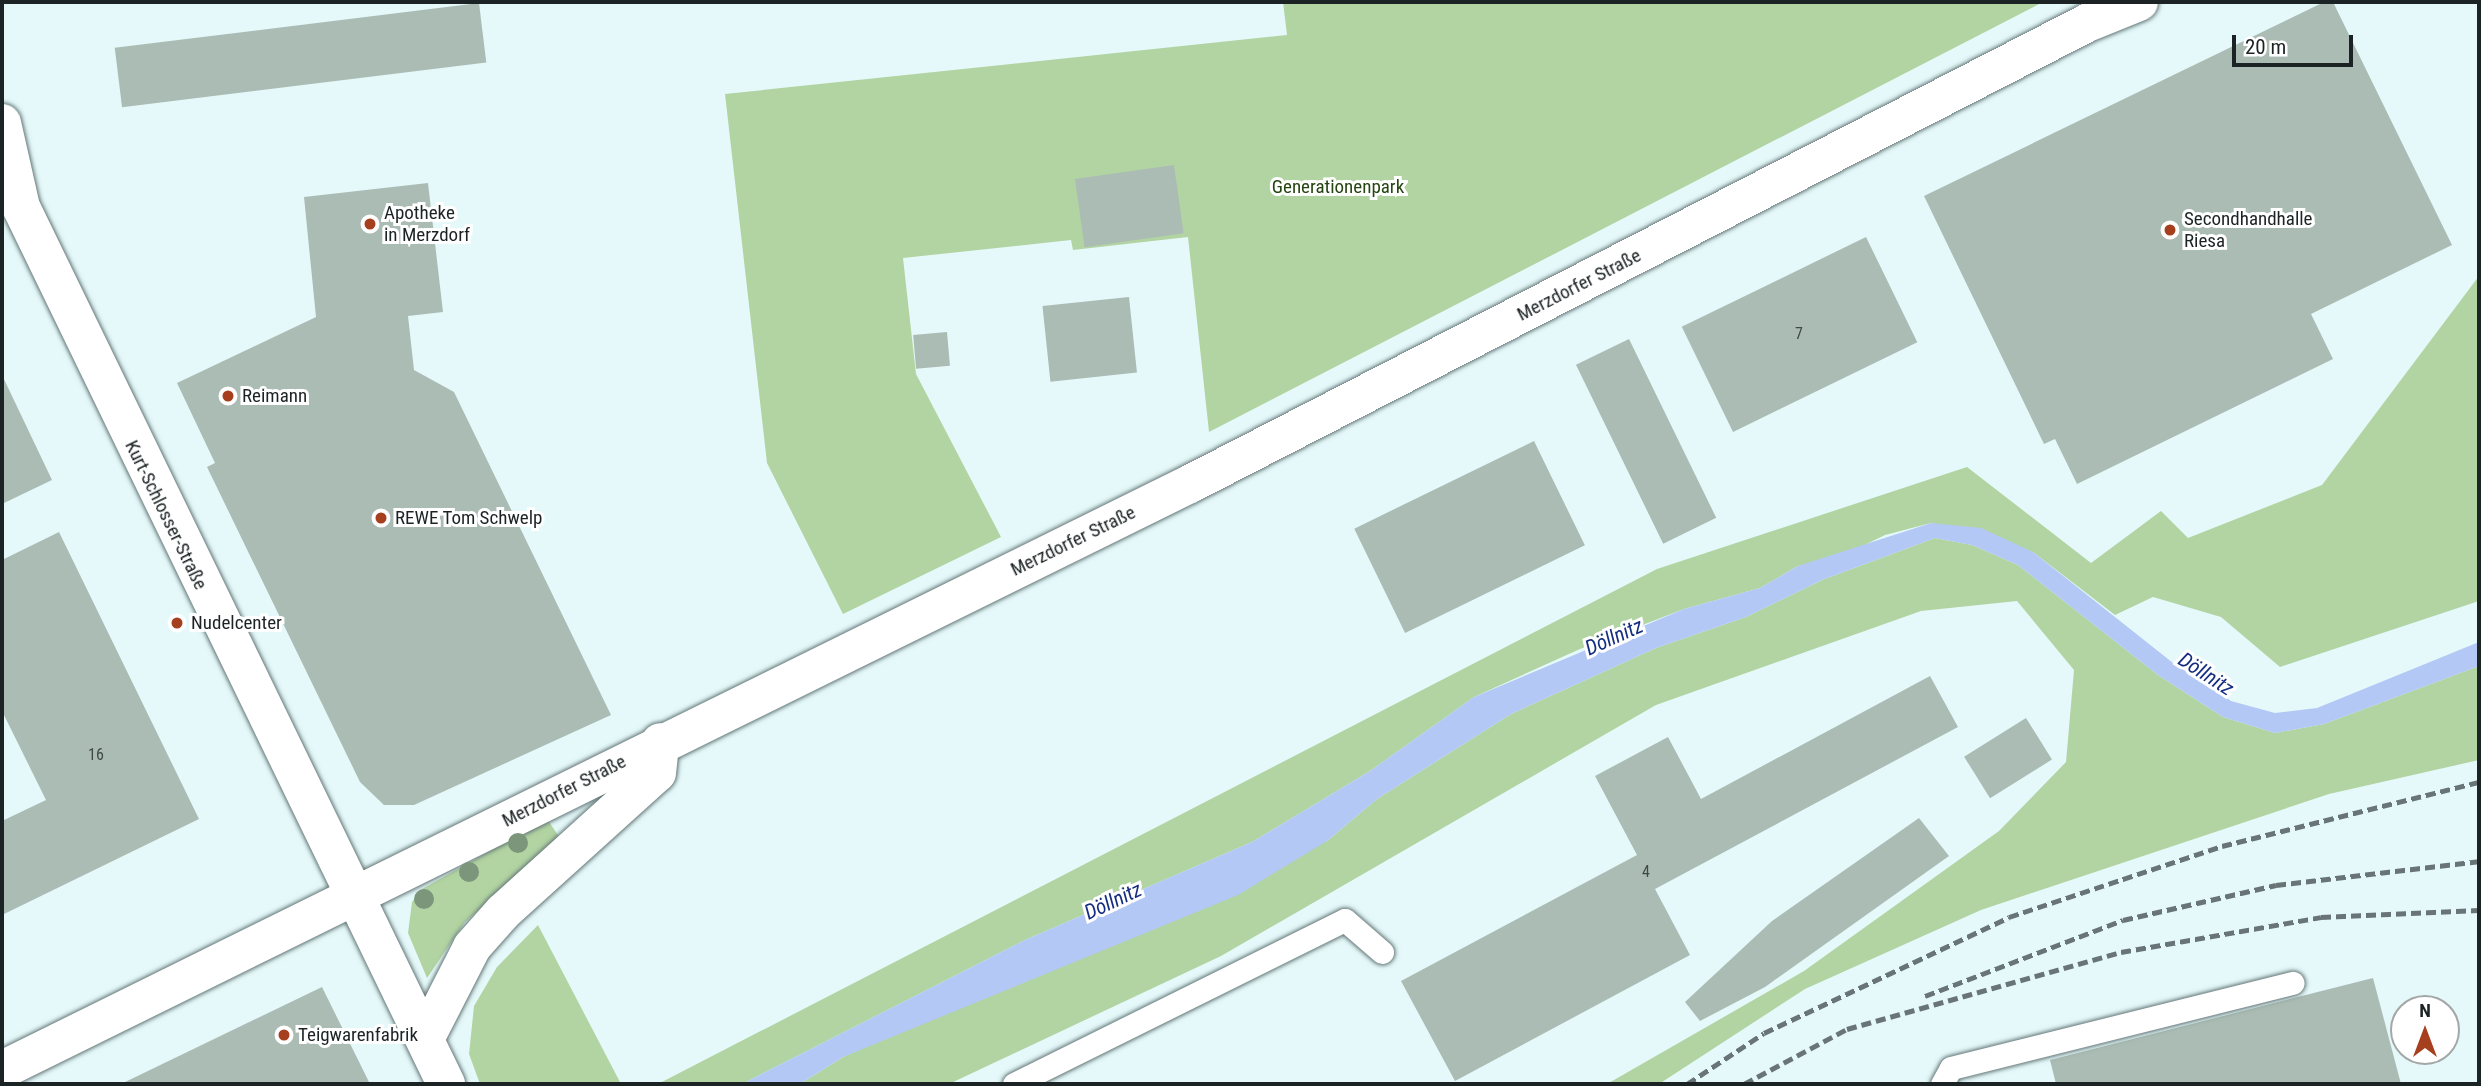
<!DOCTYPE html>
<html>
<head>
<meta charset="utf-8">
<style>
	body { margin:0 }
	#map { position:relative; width:2481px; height:1086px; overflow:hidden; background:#e5f9fa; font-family:"Roboto Condensed",sans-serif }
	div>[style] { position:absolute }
	.green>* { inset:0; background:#b2d4a2 }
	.water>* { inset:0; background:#b3c8f5 }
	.building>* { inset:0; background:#abbcb4; transform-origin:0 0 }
	.roads { filter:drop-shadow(0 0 2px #647677) drop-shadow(0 0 2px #647677) }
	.service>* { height:23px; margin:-11.5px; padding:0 11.5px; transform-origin:11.5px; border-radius:11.5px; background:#fff }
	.minor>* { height:38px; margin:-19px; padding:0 19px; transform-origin:19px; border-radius:19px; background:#fff }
	.rail>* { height:5px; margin-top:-2.5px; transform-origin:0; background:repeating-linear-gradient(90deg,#687475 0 10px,transparent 0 15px) }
	.trees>* { width:20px; height:20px; margin:-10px; border-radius:50%; background:#7b967a }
	.dots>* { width:19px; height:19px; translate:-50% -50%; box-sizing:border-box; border:4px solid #fff; border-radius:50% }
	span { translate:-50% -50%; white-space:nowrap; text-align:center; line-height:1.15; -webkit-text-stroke:6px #fff; paint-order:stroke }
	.number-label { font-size:16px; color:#404948 }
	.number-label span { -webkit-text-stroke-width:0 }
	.park-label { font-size:19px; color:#254511 }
	.poi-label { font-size:19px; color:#1c2324 }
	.left { translate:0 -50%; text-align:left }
	.street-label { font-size:19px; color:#1c2324 }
	.water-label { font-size:21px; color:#152d81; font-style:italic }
	.frame { position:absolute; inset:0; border:4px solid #1c2324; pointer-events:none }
	.north { position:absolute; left:2390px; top:995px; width:70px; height:70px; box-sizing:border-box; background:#fff; border:2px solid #a4a7a7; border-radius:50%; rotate:0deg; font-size:19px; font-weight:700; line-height:28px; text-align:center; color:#1c2324 }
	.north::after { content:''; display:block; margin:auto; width:24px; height:32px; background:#a63f1d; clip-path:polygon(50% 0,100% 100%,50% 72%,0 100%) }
	.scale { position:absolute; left:2232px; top:35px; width:121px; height:32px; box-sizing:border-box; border:4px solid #1c2324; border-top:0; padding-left:9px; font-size:21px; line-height:24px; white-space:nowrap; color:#1c2324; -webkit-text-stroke:5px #fff; paint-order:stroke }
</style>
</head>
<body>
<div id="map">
	<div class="green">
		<i style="clip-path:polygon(1283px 2px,2043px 2px,1209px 432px,1188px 237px,1073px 250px,1071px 240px,903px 258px,916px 374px,1001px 537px,843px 614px,767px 463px,725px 94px,1287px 35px)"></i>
		<i style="clip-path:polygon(2479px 276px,2479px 601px,2280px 667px,2221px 617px,2153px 597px,2115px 615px,2033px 552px,1931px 523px,1885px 535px,1840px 557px,1798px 566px,1760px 588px,1684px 609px,1580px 649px,1474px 697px,1370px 771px,1252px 842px,1025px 940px,742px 1084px,658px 1084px,1657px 569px,1967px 467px,2091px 563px,2161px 511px,2188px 538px,2322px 485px)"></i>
		<i style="clip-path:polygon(1935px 538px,1972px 545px,2018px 565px,2158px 675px,2223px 717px,2275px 733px,2324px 724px,2479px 666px,2479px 760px,2329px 794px,1981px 910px,1805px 989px,1659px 1084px,1607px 1084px,1804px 971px,1999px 831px,2066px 762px,2074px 670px,2017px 601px,1921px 611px,1656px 705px,1221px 956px,949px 1084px,800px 1084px,843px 1057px,1327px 841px,1377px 799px,1511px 714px,1656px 648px,1746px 617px,1822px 580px)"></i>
		<i style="clip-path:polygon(547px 819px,560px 838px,465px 922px,427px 978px,408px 933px,412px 902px,422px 889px)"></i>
		<i style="clip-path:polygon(538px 925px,621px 1084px,480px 1084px,469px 1054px,474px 1006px,497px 967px)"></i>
	</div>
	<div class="water">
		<i style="clip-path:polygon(1931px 523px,1981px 528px,2033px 552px,2173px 663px,2231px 701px,2275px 713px,2317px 708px,2479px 642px,2479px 666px,2324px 724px,2275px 733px,2223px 717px,2158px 675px,2018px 565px,1972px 545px,1935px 538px,1822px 580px,1746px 617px,1656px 648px,1511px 714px,1377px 799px,1327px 841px,1238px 895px,843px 1057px,800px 1084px,742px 1084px,1025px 940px,1252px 842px,1370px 771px,1474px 697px,1684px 609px,1760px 588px,1798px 566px)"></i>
	</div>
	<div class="building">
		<i style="clip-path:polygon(2324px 2px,2333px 2px,2452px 245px,2311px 314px,2333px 359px,2077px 484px,2055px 439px,2044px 444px,1924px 196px)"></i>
		<i style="left:479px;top:3px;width:60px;height:367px;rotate:83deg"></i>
		<i style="left:1174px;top:165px;width:69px;height:100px;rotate:82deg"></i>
		<i style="clip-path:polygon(428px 183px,443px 312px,408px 316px,414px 370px,454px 392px,611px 715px,414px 805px,384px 805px,360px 782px,207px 467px,215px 463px,177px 383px,316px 317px,304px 197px)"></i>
		<i style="left:1866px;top:237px;width:117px;height:205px;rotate:64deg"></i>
		<i style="left:1129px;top:297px;width:76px;height:87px;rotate:84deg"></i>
		<i style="left:947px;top:332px;width:34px;height:34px;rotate:85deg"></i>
		<i style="left:1629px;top:339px;width:199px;height:59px;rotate:64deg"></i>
		<i style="clip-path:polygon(2px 375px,52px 480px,2px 504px)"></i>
		<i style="left:1534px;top:441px;width:116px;height:200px;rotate:64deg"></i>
		<i style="clip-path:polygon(59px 532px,199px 819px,2px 915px,2px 821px,46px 800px,2px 711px,2px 560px)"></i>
		<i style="clip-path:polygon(1930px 676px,1958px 727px,1655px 889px,1690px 955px,1455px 1081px,1401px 981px,1637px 855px,1595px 776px,1668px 737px,1701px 799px)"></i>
		<i style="left:2026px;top:718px;width:49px;height:73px;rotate:58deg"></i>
		<i style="clip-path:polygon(1919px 818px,1949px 856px,1765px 987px,1700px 1021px,1685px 1002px,1772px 921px)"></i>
		<i style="clip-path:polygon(2373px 978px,2401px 1084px,2056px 1084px,2050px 1060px)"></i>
		<i style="clip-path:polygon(322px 987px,370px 1084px,121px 1084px)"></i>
	</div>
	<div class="roads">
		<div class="service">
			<i style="left:1014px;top:1084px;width:369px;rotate:-26.4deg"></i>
			<i style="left:1345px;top:920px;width:49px;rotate:40.9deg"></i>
			<i style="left:1942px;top:1084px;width:18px;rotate:-61deg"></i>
			<i style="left:1951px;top:1068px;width:352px;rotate:-14deg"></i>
		</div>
		<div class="minor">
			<i style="left:2px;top:123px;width:86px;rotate:77.3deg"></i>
			<i style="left:21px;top:207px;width:975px;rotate:64.14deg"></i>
			<i style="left:425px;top:1039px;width:103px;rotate:-62.9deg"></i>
			<i style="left:472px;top:947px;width:47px;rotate:-48.5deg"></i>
			<i style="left:503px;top:912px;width:207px;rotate:-42.1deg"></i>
			<i style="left:657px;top:773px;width:31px;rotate:-84deg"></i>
			<i style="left:2px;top:1070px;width:1325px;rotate:-26.26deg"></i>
			<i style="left:1190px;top:484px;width:1009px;rotate:-27.2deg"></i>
			<i style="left:2087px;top:23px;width:56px;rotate:-22deg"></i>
		</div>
	</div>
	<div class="rail">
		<i style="left:1925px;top:996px;width:212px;rotate:-21deg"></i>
		<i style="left:2123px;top:920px;width:157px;rotate:-12.9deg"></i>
		<i style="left:2276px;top:885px;width:204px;rotate:-6.7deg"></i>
		<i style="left:1687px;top:1084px;width:92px;rotate:-33.5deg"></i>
		<i style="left:1764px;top:1033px;width:271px;rotate:-25.3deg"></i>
		<i style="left:2009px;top:917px;width:225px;rotate:-18.4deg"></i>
		<i style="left:2222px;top:846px;width:265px;rotate:-14deg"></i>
		<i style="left:1744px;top:1084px;width:117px;rotate:-28.1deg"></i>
		<i style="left:1847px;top:1029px;width:285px;rotate:-15.7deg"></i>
		<i style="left:2121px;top:952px;width:203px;rotate:-9.9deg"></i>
		<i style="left:2321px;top:917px;width:158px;rotate:-2.5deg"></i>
	</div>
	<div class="trees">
		<i style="left:518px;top:843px"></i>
		<i style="left:469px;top:872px"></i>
		<i style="left:424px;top:899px"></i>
	</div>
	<div class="dots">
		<i style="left:370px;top:224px;background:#a63f1d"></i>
		<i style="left:2170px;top:230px;background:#a63f1d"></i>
		<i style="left:228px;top:396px;background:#a63f1d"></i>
		<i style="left:381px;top:518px;background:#a63f1d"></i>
		<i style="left:177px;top:623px;background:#a63f1d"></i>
		<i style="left:284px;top:1035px;background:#a63f1d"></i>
	</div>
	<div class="number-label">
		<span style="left:1799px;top:334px">7</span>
		<span style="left:96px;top:755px">16</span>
		<span style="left:1646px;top:872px">4</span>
	</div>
	<div class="park-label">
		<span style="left:1338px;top:187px">Generationenpark</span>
	</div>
	<div class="poi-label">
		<span class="left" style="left:384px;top:224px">Apotheke<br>in Merzdorf</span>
		<span class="left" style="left:2184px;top:230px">Secondhandhalle<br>Riesa</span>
		<span class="left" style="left:242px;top:396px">Reimann</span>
		<span class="left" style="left:395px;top:518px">REWE Tom Schwelp</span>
		<span class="left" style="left:191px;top:623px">Nudelcenter</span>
		<span class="left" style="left:298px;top:1035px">Teigwarenfabrik</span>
	</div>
	<div class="street-label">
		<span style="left:1579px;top:285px;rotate:-27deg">Merzdorfer Straße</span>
		<span style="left:166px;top:515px;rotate:64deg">Kurt-Schlosser-Straße</span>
		<span style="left:1073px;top:541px;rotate:-26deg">Merzdorfer Straße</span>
		<span style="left:564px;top:791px;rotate:-27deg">Merzdorfer Straße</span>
	</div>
	<div class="water-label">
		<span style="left:1614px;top:637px;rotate:-24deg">Döllnitz</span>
		<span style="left:2206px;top:674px;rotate:33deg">Döllnitz</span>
		<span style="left:1113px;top:901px;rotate:-25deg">Döllnitz</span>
	</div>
	<div class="frame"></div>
	<div class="north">N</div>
	<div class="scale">20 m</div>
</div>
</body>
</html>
